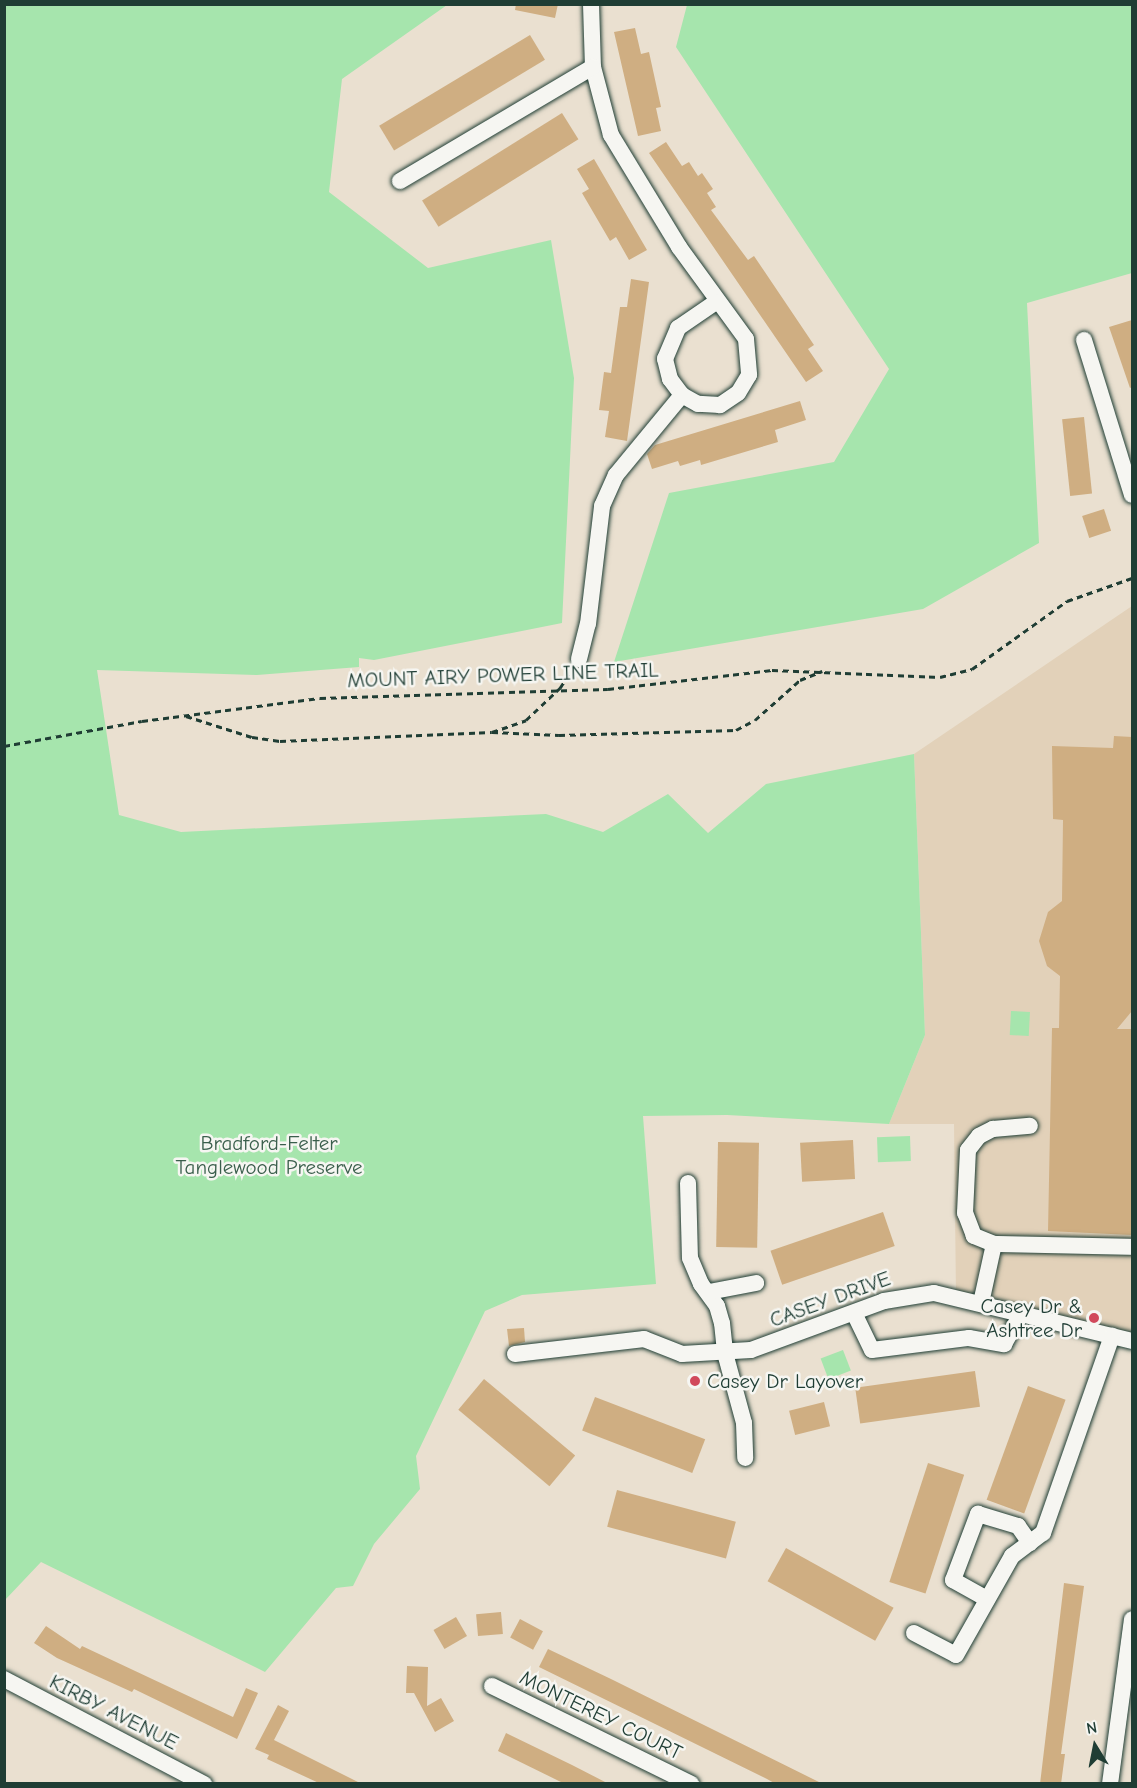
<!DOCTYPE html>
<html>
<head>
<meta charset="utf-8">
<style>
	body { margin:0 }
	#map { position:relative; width:1137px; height:1788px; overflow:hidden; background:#eae0d0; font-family:"Comic Neue",sans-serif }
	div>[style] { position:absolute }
	.built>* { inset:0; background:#e2d1b9 }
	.green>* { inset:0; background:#a6e5ad; transform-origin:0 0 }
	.building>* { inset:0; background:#cfae82; transform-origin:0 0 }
	.path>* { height:3px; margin-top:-1.5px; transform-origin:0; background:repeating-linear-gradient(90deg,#1f3d34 0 6px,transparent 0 10.5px) }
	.roads { filter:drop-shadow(0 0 2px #1f3d34) drop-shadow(0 0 2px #1f3d34) }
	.minor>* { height:16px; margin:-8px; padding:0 8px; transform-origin:8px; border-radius:8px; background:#f6f6f2 }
	.dots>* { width:16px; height:16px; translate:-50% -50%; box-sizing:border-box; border:3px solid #f6f6f2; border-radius:50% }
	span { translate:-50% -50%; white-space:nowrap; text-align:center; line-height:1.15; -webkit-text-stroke:5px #f6f6f2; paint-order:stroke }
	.street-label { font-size:21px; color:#1f3d34 }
	.park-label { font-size:21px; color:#3a5f4c }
	.poi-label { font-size:21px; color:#1f3d34 }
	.right { translate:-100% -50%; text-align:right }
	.left { translate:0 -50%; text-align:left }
	.frame { position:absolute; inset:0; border:6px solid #1f3d34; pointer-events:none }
	.north { position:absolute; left:1065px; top:1716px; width:60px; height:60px; -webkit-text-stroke:4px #f6f6f2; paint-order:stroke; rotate:350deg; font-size:16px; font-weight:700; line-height:24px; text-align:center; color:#1f3d34 }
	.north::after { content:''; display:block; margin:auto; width:21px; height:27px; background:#1f3d34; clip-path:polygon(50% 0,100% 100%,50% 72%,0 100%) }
</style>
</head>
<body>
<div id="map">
	<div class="built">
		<i style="clip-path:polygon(1132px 606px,1132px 1341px,956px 1296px,954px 1124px,889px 1124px,925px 1035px,914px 754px)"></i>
	</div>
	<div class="green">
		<i style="clip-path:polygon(5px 4px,447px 5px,342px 79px,329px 192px,428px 268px,551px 240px,574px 378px,562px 623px,374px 660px,359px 658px,359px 667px,257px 675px,97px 670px,119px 815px,181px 832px,546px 814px,603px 832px,668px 794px,708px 833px,766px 784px,914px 754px,925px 1035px,889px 1124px,727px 1115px,643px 1116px,656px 1284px,522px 1295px,485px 1311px,416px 1456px,420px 1489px,374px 1544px,353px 1586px,336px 1588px,265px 1672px,41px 1562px,5px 1600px)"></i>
		<i style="clip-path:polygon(687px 5px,1132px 5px,1132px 273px,1027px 303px,1039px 543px,923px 609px,614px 662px,669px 493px,834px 462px,889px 369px,676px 47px)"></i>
		<i style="left:1011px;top:1011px;width:19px;height:24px;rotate:3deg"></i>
		<i style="left:910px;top:1136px;width:25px;height:33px;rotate:88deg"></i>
		<i style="left:843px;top:1350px;width:22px;height:24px;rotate:69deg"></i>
	</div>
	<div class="building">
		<i style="clip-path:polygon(516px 4px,558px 4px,555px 18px,515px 10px)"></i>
		<i style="clip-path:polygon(635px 28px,641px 54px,649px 52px,661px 107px,656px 108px,661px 131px,638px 136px,614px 32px)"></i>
		<i style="left:530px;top:35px;width:29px;height:176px;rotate:59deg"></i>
		<i style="left:562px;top:113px;width:31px;height:165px;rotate:58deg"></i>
		<i style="clip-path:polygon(666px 142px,682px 166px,689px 162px,698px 176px,702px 173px,713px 189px,707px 193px,716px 207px,711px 210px,748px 260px,754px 256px,814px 345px,808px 349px,823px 371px,806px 382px,649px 153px)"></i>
		<i style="clip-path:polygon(594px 159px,647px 250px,629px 260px,616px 237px,610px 241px,582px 193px,589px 189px,577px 169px)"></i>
		<i style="clip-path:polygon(631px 279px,649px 282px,627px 441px,605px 437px,609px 411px,599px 410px,604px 372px,611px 373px,620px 307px,627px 307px)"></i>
		<i style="clip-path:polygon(1132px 320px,1132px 387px,1130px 388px,1109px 327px)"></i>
		<i style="clip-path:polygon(800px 401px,806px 420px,775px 430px,778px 442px,701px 465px,700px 460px,680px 466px,678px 461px,652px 469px,647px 454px,655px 445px)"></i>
		<i style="left:1084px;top:417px;width:77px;height:22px;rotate:84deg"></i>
		<i style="left:1104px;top:509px;width:23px;height:23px;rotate:72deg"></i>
		<i style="clip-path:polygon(1114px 736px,1132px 737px,1132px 1011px,1117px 1029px,1132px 1029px,1132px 1235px,1048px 1231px,1052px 1028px,1059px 1028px,1060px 976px,1047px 966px,1039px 941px,1048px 912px,1062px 901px,1063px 820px,1053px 819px,1052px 746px,1113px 748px)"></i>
		<i style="left:853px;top:1140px;width:39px;height:53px;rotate:87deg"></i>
		<i style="left:718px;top:1142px;width:41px;height:105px;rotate:1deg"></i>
		<i style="left:883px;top:1212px;width:36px;height:119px;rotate:71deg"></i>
		<i style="clip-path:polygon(524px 1328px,525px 1342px,509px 1346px,507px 1329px)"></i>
		<i style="left:975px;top:1371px;width:36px;height:121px;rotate:82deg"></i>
		<i style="left:484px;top:1379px;width:119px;height:40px;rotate:40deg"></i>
		<i style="left:1028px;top:1386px;width:40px;height:121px;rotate:20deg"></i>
		<i style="left:595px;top:1397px;width:118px;height:36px;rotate:21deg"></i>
		<i style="left:824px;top:1402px;width:25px;height:36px;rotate:76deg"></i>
		<i style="left:928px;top:1463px;width:38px;height:125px;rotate:18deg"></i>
		<i style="left:617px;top:1490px;width:123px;height:38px;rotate:15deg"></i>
		<i style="left:786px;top:1548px;width:123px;height:38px;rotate:29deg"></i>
		<i style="clip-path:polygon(1064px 1583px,1084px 1586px,1061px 1754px,1065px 1754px,1061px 1784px,1040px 1784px)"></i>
		<i style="left:501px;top:1612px;width:22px;height:25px;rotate:85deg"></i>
		<i style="left:456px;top:1617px;width:22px;height:26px;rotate:60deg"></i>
		<i style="left:520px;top:1619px;width:26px;height:21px;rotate:28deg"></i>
		<i style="clip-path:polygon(46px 1626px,80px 1649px,82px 1646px,233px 1717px,246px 1688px,258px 1693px,237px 1739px,134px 1689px,132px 1692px,57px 1658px,34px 1643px)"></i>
		<i style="clip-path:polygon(548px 1649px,611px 1679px,823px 1784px,776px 1784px,767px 1779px,539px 1667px)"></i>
		<i style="clip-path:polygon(407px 1666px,428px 1667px,427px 1706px,441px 1698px,454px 1721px,435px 1732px,414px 1693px,406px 1693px)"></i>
		<i style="clip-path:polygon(278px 1705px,289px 1711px,274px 1740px,362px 1784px,321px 1784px,267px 1759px,269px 1755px,255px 1749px)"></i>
		<i style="clip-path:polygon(506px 1733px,572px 1765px,609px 1784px,565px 1784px,498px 1751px)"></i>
	</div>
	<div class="path">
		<i style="left:186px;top:716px;width:69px;rotate:17.7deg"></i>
		<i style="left:252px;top:737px;width:28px;rotate:8deg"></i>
		<i style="left:280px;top:741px;width:212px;rotate:-2.4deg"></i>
		<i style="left:492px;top:732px;width:36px;rotate:-19deg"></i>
		<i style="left:526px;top:720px;width:47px;rotate:-43.3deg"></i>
		<i style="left:560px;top:688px;width:20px;rotate:-57deg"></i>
		<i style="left:492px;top:732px;width:67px;rotate:2.6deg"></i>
		<i style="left:559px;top:735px;width:177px;rotate:-1.6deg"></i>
		<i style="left:736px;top:730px;width:21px;rotate:-28deg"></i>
		<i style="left:755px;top:720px;width:60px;rotate:-41.6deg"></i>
		<i style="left:800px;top:680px;width:24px;rotate:-22deg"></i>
		<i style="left:4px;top:746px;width:140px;rotate:-10.3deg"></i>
		<i style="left:142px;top:721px;width:179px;rotate:-7.4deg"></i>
		<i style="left:320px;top:698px;width:288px;rotate:-1.8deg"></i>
		<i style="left:608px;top:689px;width:165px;rotate:-6.6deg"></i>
		<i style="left:772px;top:670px;width:168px;rotate:2.4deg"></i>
		<i style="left:940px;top:677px;width:33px;rotate:-14deg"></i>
		<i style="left:972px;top:669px;width:117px;rotate:-35.6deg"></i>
		<i style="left:1067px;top:601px;width:69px;rotate:-19.5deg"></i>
	</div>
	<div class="roads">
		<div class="minor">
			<i style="left:591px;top:4px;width:63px;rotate:88.2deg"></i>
			<i style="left:593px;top:67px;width:70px;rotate:75.2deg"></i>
			<i style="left:611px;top:135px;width:131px;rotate:58.7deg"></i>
			<i style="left:679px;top:247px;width:114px;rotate:53.9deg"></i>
			<i style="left:746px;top:339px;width:36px;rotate:85deg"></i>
			<i style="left:749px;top:375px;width:21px;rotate:121deg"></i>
			<i style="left:738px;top:393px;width:22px;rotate:146deg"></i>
			<i style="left:720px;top:405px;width:22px;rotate:-177deg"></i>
			<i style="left:698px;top:404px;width:18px;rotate:-151deg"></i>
			<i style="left:682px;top:395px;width:20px;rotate:-127deg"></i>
			<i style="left:670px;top:379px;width:21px;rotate:-104deg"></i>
			<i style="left:665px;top:359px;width:34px;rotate:-67deg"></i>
			<i style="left:678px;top:328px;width:46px;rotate:-34.4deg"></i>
			<i style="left:400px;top:181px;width:224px;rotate:-30.6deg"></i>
			<i style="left:1084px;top:340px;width:162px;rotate:72.8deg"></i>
			<i style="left:579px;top:659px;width:36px;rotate:-76deg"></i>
			<i style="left:588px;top:624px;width:119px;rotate:-83.2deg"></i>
			<i style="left:602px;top:506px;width:34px;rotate:-66deg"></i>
			<i style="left:616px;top:475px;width:104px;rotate:-50.5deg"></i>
			<i style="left:688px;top:1183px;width:75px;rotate:88.5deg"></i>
			<i style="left:690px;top:1258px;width:28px;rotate:67deg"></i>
			<i style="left:701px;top:1284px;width:27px;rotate:54deg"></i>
			<i style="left:717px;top:1306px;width:18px;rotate:74deg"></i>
			<i style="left:722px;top:1323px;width:30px;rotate:84deg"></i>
			<i style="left:725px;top:1353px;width:73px;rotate:74.8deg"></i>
			<i style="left:744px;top:1423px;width:35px;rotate:88deg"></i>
			<i style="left:994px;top:1244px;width:22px;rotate:-158deg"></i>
			<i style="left:974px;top:1236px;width:25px;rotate:-111deg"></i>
			<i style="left:965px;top:1213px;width:63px;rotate:-87.3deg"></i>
			<i style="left:968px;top:1150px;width:18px;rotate:-52deg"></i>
			<i style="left:979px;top:1136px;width:16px;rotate:-27deg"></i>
			<i style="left:993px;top:1129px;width:37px;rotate:-5deg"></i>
			<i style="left:709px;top:1292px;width:48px;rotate:-10.8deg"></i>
			<i style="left:981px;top:1303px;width:60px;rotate:-77.6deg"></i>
			<i style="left:994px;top:1244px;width:138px;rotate:1.2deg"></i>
			<i style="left:854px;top:1313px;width:41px;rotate:64.1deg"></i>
			<i style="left:872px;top:1350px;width:98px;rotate:-7.1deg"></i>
			<i style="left:969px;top:1338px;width:36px;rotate:10deg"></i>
			<i style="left:1004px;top:1344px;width:36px;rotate:-60deg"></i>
			<i style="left:515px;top:1354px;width:130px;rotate:-6.6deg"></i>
			<i style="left:644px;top:1339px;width:41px;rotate:21.5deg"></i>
			<i style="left:682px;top:1354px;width:69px;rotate:-3.3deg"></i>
			<i style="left:751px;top:1350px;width:142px;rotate:-20.2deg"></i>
			<i style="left:884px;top:1301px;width:51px;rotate:-9.1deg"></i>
			<i style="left:934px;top:1293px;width:204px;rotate:13.6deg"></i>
			<i style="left:987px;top:1599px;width:39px;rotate:-151deg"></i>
			<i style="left:953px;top:1580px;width:71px;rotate:-69.3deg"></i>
			<i style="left:978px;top:1514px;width:42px;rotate:16.7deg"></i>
			<i style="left:1018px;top:1526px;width:21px;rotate:55deg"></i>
			<i style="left:914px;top:1633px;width:47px;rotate:27.6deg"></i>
			<i style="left:956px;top:1655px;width:114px;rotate:-60.5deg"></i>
			<i style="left:1012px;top:1556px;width:39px;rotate:-37deg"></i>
			<i style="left:1043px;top:1533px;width:209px;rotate:-70.7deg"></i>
			<i style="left:4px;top:1679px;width:226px;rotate:27.7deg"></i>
			<i style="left:492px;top:1686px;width:222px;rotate:26.2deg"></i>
			<i style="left:1110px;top:1784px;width:166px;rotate:-82.4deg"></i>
		</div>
	</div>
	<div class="dots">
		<i style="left:1094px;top:1318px;background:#d1495b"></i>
		<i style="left:695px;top:1381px;background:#d1495b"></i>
	</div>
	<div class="street-label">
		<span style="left:503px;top:675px;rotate:-2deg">MOUNT AIRY POWER LINE TRAIL</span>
		<span style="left:830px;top:1299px;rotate:-20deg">CASEY DRIVE</span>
		<span style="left:114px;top:1712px;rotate:27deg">KIRBY AVENUE</span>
		<span style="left:601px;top:1715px;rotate:26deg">MONTEREY COURT</span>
	</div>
	<div class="park-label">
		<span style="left:269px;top:1155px">Bradford-Felter<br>Tanglewood Preserve</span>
	</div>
	<div class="poi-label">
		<span class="right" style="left:1082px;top:1318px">Casey Dr &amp;<br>Ashtree Dr</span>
		<span class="left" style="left:707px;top:1381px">Casey Dr Layover</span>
	</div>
	<div class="frame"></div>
	<div class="north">N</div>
</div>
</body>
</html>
